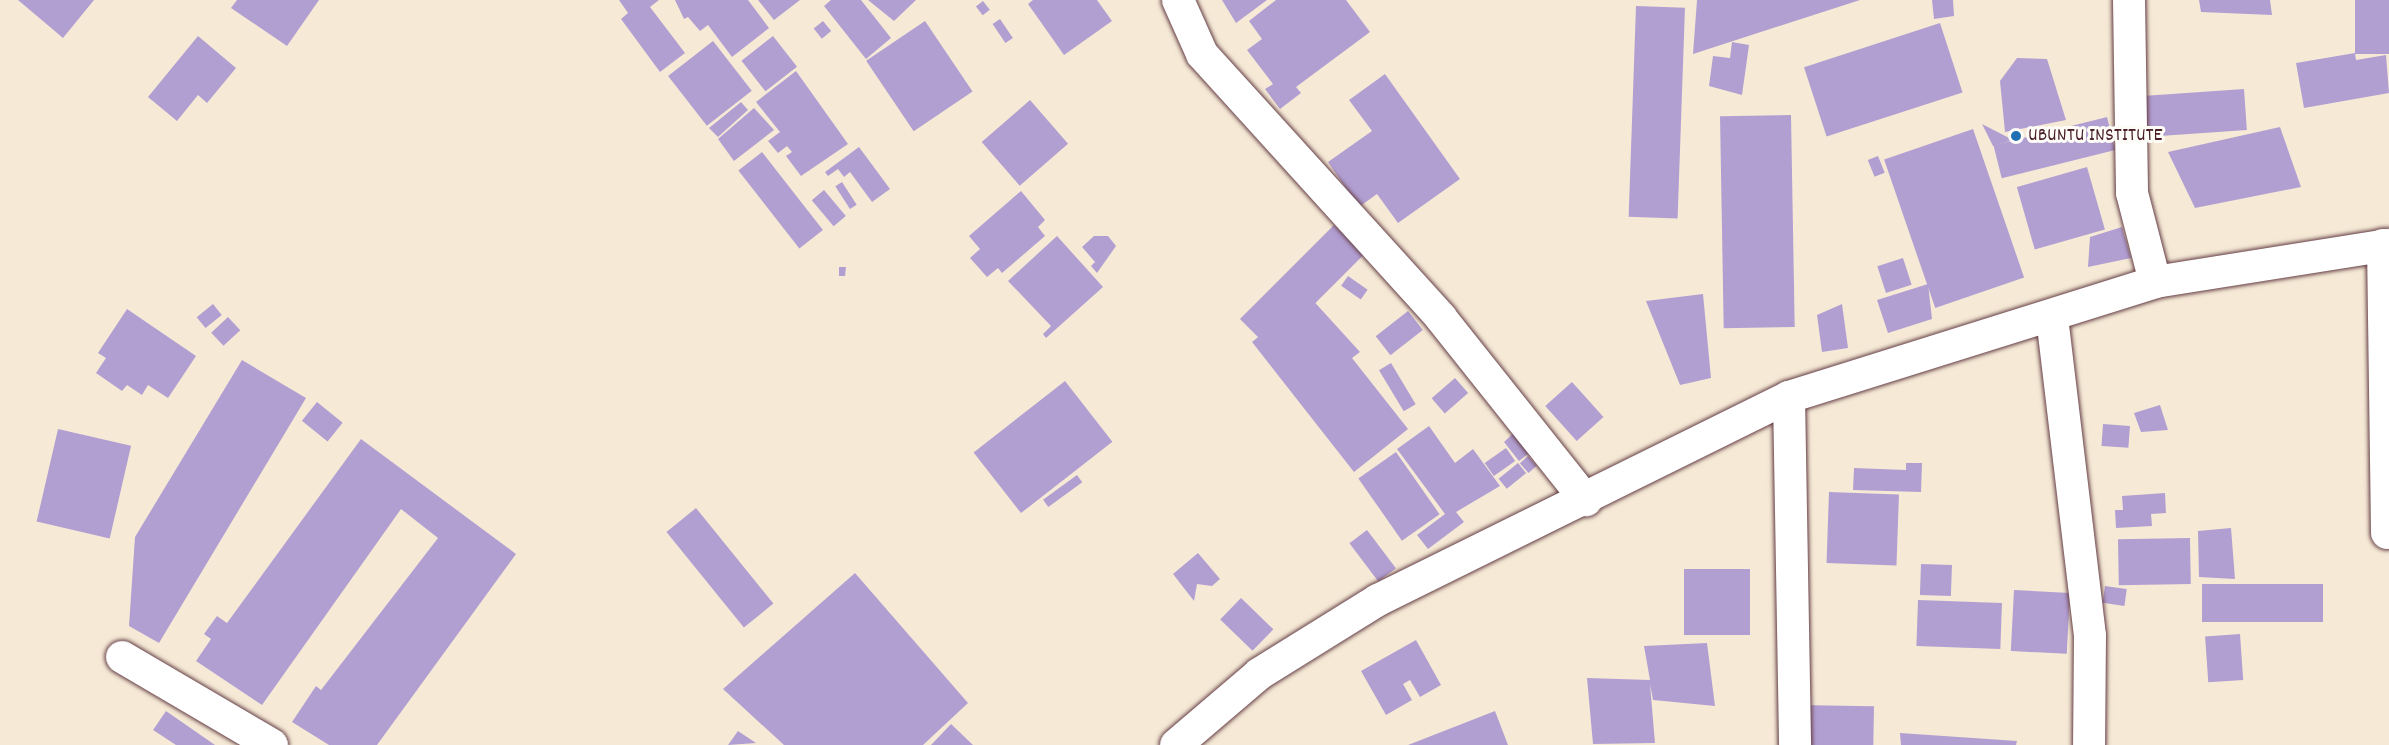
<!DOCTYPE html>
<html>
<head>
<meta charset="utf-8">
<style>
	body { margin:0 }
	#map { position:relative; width:2389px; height:745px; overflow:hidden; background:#f6ead6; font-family:Dekko,sans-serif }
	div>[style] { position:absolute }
	.building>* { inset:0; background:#b29fd2; transform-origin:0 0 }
	.roads { filter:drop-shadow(0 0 2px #643d45) drop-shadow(0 0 2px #643d45) }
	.street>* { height:32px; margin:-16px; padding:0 16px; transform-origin:16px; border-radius:16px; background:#fff }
	.dots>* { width:16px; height:16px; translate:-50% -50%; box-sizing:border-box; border:3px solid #fdfcf7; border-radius:50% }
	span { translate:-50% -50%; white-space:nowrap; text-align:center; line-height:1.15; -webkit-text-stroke:6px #fdfcf7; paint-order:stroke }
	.poi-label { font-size:20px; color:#4a1f2b }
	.left { translate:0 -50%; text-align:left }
</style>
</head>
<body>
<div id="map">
	<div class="building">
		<i style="clip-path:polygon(18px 0,94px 0,63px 38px)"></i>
		<i style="clip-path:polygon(237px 0,319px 0,287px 46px,231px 8px)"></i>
		<i style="clip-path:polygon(619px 0,659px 0,650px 7px,685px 53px,660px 72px,621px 19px,628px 13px)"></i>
		<i style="clip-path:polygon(675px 0,748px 0,769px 28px,732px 57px,708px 25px,700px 31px,688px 17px,684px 19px)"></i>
		<i style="clip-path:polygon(758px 0,800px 0,774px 20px)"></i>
		<i style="clip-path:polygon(831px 0,861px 0,891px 38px,866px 59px,824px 6px)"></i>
		<i style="clip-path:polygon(868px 0,916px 0,894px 21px)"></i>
		<i style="clip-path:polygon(1033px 0,1097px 0,1112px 21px,1064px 55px,1028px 4px)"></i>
		<i style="clip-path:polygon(1222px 0,1267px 0,1236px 23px)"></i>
		<i style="clip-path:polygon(1276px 0,1346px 0,1370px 32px,1296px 87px,1301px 93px,1280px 109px,1265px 89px,1273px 84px,1247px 50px,1262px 39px,1249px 21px)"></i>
		<i style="clip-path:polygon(1697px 0,1860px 0,1693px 54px)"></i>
		<i style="clip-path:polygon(1932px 0,1953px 0,1954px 16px,1934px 19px)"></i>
		<i style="clip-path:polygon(2199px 0,2270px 0,2272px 15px,2201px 12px)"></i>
		<i style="left:2355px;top:0;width:34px;height:54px"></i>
		<i style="left:983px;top:1px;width:11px;height:9px;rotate:52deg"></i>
		<i style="left:1636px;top:6px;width:49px;height:211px;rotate:2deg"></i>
		<i style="left:1000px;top:19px;width:23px;height:9px;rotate:56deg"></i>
		<i style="left:823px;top:21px;width:13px;height:12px;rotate:51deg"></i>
		<i style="left:925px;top:21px;width:85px;height:71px;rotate:56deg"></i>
		<i style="left:1940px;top:23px;width:73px;height:143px;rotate:72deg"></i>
		<i style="clip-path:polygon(198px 36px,236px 68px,207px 103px,198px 95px,177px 121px,148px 97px)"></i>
		<i style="left:773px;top:36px;width:39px;height:40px;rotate:52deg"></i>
		<i style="left:713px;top:41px;width:63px;height:57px;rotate:52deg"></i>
		<i style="clip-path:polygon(1732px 42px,1749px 45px,1742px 95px,1709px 86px,1713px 56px,1730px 58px)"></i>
		<i style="clip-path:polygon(2355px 53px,2356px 60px,2386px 55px,2389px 93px,2304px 108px,2296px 63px)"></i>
		<i style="clip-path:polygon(2017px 58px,2047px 59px,2066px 120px,2005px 132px,2000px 81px)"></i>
		<i style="clip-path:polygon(796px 71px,848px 144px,801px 176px,786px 156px,792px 152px,787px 146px,778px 153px,768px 141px,780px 132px,756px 102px)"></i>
		<i style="clip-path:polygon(1385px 74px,1460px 179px,1398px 223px,1377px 194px,1359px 207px,1328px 162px,1372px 131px,1349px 100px)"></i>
		<i style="left:2244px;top:89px;width:41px;height:116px;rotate:86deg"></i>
		<i style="left:1030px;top:100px;width:58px;height:64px;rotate:49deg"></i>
		<i style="clip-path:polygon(741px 102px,748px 110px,718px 137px,709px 128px)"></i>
		<i style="clip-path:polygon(754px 108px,774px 130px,734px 161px,718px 139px)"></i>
		<i style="left:1791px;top:115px;width:212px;height:71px;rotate:89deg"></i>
		<i style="left:2107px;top:117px;width:34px;height:117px;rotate:76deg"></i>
		<i style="clip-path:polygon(1982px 124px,2013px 140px,1993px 146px)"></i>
		<i style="clip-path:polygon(2280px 127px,2301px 187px,2195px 208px,2168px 152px)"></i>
		<i style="left:1973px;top:129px;width:157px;height:94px;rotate:71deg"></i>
		<i style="clip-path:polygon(859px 147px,890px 189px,872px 202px,850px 172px,844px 177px,838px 169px,828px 176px,825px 172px)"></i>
		<i style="left:762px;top:152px;width:99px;height:30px;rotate:52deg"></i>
		<i style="left:1878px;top:156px;width:18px;height:11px;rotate:68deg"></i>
		<i style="left:2087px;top:167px;width:65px;height:73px;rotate:74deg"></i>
		<i style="left:842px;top:182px;width:27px;height:8px;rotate:57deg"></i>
		<i style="left:824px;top:190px;width:34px;height:16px;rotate:50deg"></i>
		<i style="clip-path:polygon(1021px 191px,1045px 220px,1038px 227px,1045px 236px,1002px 273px,998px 268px,987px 277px,970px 258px,980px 249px,969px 236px)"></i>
		<i style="left:1334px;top:225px;width:42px;height:133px;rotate:45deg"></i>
		<i style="clip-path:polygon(2122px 227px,2131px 258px,2088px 267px,2090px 237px)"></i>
		<i style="clip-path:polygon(1057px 236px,1103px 287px,1046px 338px,1043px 334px,1051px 326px,1008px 281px)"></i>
		<i style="clip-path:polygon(1094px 236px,1108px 236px,1116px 246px,1097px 273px,1091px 266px,1095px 262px,1082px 247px)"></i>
		<i style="left:1903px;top:258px;width:28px;height:27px;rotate:72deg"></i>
		<i style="clip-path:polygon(839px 267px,846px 267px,845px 276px,839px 276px)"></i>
		<i style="left:1348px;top:276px;width:24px;height:12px;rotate:35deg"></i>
		<i style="clip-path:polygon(1928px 284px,1932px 319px,1888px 333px,1877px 300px)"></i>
		<i style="clip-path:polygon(1703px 294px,1711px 378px,1680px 385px,1646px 301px)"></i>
		<i style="clip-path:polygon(1309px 296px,1360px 352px,1352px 358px,1408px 429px,1354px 472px,1252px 342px)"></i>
		<i style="left:213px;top:304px;width:14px;height:21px;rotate:51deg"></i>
		<i style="clip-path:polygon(1842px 304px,1848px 348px,1822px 352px,1817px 315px)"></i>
		<i style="clip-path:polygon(127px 309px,196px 356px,168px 398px,148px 385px,142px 395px,127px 385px,122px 391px,96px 373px,106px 358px,98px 353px)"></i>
		<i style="left:1408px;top:311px;width:24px;height:41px;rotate:52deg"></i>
		<i style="left:228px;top:317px;width:18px;height:23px;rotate:47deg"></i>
		<i style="clip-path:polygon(242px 360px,306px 398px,159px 643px,129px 626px,135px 537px)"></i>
		<i style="left:1391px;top:363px;width:48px;height:14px;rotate:59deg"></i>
		<i style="left:1455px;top:378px;width:20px;height:31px;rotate:49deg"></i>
		<i style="left:1065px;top:381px;width:77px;height:116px;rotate:52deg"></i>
		<i style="left:1572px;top:382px;width:47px;height:36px;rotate:48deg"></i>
		<i style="left:317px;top:402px;width:33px;height:24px;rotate:39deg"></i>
		<i style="clip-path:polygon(2160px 405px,2168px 430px,2141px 432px,2134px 413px)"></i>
		<i style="left:2103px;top:424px;width:27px;height:22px;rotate:4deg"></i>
		<i style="clip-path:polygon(1429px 426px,1455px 463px,1473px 449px,1500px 486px,1456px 512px,1464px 522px,1428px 549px,1417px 535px,1445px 514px,1397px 449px)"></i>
		<i style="clip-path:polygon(1519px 428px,1540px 455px,1533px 460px,1528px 454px,1519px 461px,1504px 442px)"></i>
		<i style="left:58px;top:429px;width:75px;height:95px;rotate:13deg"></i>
		<i style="clip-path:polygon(361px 439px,516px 554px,377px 745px,329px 745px,292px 722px,316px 686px,321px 690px,438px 538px,401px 509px,262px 705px,196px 661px,211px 639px,204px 634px,217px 616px,227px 623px)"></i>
		<i style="left:1506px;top:448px;width:16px;height:26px;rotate:55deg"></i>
		<i style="left:1396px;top:452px;width:76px;height:46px;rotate:55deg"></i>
		<i style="left:1528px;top:456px;width:13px;height:11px;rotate:48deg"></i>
		<i style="left:1518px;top:463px;width:13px;height:25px;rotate:51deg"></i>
		<i style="clip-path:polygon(1906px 463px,1922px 463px,1921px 492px,1853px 490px,1854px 468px,1906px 470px)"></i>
		<i style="left:1077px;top:475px;width:9px;height:42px;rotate:54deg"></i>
		<i style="left:1829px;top:492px;width:70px;height:71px;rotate:2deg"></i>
		<i style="clip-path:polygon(2165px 493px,2166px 513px,2151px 514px,2152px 526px,2116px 528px,2115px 510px,2123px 510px,2122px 496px)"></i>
		<i style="left:696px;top:508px;width:123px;height:38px;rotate:51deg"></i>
		<i style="clip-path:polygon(2231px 528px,2235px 579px,2199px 577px,2198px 531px)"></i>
		<i style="left:1367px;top:530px;width:48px;height:22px;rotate:53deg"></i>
		<i style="left:2190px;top:538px;width:46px;height:72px;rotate:89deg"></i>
		<i style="clip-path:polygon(1198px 553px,1220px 579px,1212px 586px,1197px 584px,1194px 601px,1173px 574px)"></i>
		<i style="left:1921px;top:564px;width:31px;height:31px;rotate:2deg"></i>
		<i style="left:1684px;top:569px;width:66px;height:66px"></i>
		<i style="clip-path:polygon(855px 573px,968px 703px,923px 745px,784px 745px,723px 689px)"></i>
		<i style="left:2323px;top:584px;width:38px;height:121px;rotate:90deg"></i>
		<i style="left:2105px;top:586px;width:22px;height:17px;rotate:8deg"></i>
		<i style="left:2014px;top:590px;width:56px;height:61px;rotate:3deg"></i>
		<i style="left:1241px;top:598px;width:45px;height:30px;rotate:44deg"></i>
		<i style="left:1918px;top:600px;width:84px;height:46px;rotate:2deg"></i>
		<i style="left:2240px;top:634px;width:46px;height:35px;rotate:86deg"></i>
		<i style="clip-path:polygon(1416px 640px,1441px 685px,1420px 697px,1410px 680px,1403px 684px,1412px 700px,1386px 715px,1361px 671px)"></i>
		<i style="clip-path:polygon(1707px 643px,1715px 706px,1653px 700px,1650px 684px,1655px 743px,1593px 744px,1587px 678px,1650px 680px,1644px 646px)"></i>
		<i style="left:1797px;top:705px;width:77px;height:40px;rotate:1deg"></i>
		<i style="clip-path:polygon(166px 711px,215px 745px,176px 745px,153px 730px)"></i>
		<i style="clip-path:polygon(1495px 711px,1508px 745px,1408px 745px)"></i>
		<i style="clip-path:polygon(951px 724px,973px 745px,931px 745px)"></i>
		<i style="clip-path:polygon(738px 731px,756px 743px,728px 745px)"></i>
		<i style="clip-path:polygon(1900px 733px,2017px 741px,2016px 745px,1901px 745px)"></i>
	</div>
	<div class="roads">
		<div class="street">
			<i style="left:1178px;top:0;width:59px;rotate:66deg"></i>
			<i style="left:1202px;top:54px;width:356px;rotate:47.8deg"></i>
			<i style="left:1441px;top:318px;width:233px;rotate:51.5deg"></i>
			<i style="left:2129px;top:0;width:193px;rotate:89.1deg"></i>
			<i style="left:2132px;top:193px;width:92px;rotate:75.5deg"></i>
			<i style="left:2383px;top:245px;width:288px;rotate:89.2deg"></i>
			<i style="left:2052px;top:317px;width:321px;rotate:83.2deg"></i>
			<i style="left:2090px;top:636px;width:109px;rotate:90.5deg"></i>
			<i style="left:1789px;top:397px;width:348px;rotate:89deg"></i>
			<i style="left:122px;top:657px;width:174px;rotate:30.4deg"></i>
			<i style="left:1176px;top:745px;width:109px;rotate:-40.5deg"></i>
			<i style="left:1259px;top:674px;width:140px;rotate:-31.9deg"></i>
			<i style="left:1378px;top:600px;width:458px;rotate:-26.3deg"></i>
			<i style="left:1789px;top:397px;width:384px;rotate:-17.4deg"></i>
			<i style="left:2155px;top:282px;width:237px;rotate:-9deg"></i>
		</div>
	</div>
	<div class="dots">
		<i style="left:2016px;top:136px;background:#1f6fb2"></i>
	</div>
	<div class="poi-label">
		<span class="left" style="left:2028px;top:136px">UBUNTU INSTITUTE</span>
	</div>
</div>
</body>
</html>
